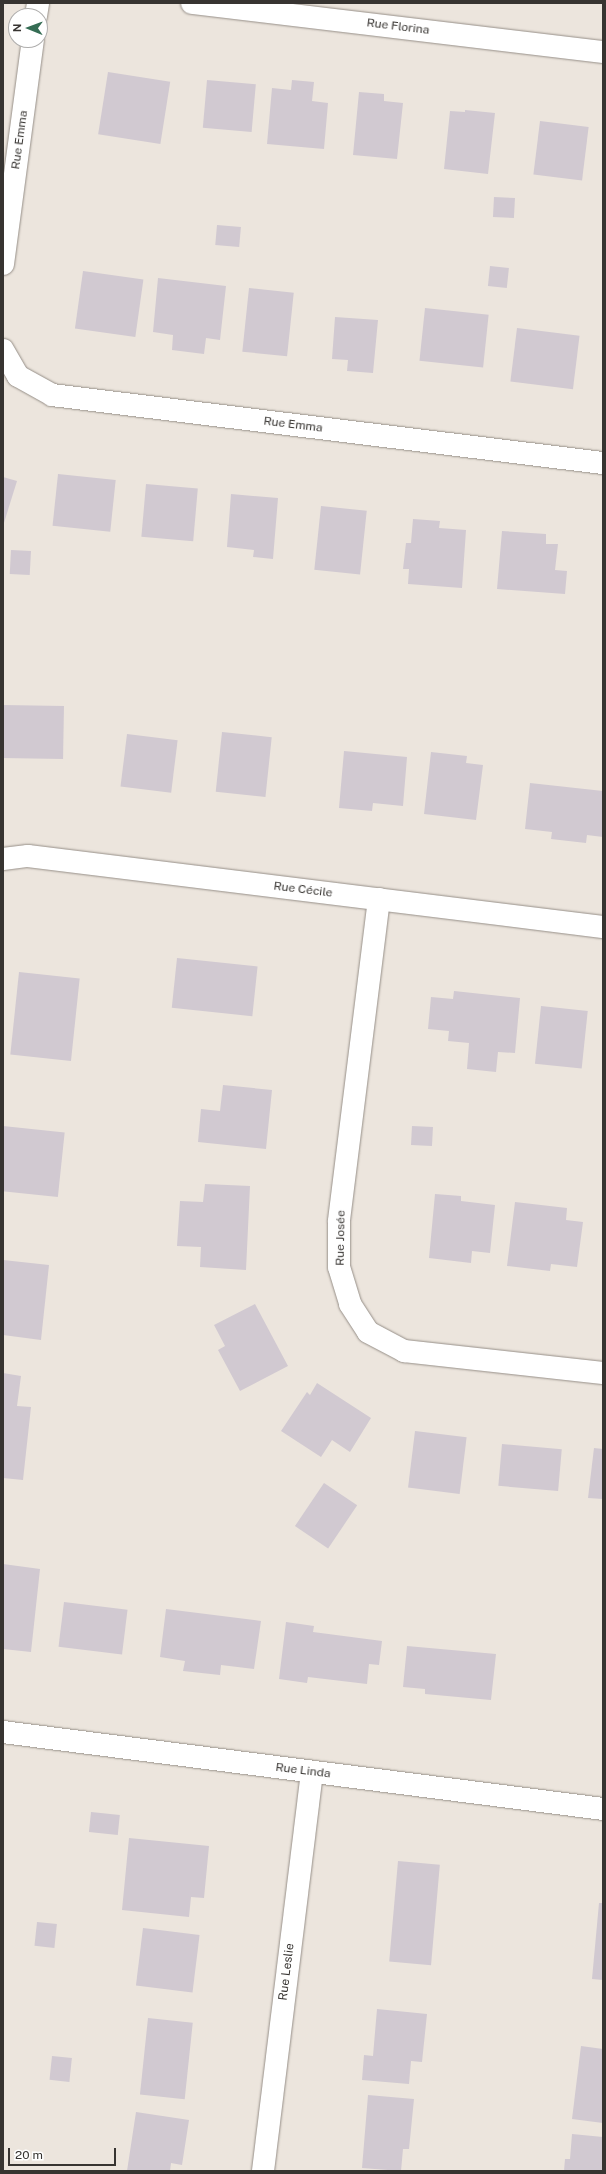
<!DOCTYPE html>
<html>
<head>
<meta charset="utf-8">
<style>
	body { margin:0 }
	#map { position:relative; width:606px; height:2174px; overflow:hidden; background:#ece5dd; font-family:"Public Sans",sans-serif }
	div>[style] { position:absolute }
	.building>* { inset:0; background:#d1c9d1; transform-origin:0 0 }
	.roads { filter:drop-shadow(0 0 1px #968f88) drop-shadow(0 0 1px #968f88) }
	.minor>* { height:22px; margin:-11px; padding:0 11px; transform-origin:11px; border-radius:11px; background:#fff }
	span { translate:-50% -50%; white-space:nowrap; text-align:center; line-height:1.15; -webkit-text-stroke:3px #fff; paint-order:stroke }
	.street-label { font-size:12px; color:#373431 }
	.frame { position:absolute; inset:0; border:4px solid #373431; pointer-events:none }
	.north { position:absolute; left:8px; top:8px; width:40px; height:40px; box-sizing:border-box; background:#fff; border:1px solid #afaead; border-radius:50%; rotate:271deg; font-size:11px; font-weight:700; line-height:16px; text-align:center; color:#373431 }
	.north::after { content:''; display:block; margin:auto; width:14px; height:18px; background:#356d54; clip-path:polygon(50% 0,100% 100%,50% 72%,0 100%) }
	.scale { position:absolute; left:8px; top:2148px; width:108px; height:18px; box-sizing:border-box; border:2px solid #373431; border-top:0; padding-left:5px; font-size:12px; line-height:14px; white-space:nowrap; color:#373431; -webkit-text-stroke:3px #fff; paint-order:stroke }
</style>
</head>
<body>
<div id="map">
	<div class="building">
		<i style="left:108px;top:72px;width:63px;height:63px;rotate:9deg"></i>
		<i style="left:207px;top:80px;width:49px;height:48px;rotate:5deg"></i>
		<i style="clip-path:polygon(292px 80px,314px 82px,312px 101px,328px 103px,324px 149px,267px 144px,272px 88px,291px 90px)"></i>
		<i style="clip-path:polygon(359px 92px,384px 94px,384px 101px,403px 103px,397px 159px,353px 155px)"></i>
		<i style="clip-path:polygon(465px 110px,495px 113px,488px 174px,444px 169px,450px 111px,465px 112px)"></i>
		<i style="left:540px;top:121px;width:49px;height:54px;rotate:7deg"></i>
		<i style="left:494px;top:197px;width:21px;height:20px;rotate:3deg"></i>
		<i style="left:217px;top:225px;width:24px;height:20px;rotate:5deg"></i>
		<i style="left:490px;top:266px;width:19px;height:20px;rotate:6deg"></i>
		<i style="left:83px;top:271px;width:61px;height:58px;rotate:8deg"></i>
		<i style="clip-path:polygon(158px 278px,226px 286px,220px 340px,206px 338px,204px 354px,172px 350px,173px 335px,153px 332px)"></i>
		<i style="left:249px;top:288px;width:45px;height:64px;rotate:6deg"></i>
		<i style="left:425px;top:308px;width:64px;height:53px;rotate:6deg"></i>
		<i style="clip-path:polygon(335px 317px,378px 320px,373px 373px,347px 371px,348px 360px,332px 359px)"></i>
		<i style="left:517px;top:328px;width:63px;height:54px;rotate:7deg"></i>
		<i style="left:58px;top:474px;width:58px;height:52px;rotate:6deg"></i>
		<i style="clip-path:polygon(3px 477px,17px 481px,3px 526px)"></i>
		<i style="left:146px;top:484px;width:52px;height:53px;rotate:5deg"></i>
		<i style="clip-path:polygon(231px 494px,278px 498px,273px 559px,253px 557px,254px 550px,227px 547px)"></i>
		<i style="left:321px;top:506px;width:46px;height:64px;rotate:6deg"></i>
		<i style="clip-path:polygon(413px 519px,440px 521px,439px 528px,466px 530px,462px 588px,408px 584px,409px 569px,403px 569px,406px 543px,411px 543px)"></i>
		<i style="clip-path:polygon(502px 531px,546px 534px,546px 544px,558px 544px,555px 570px,567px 571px,565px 594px,497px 589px)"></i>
		<i style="left:11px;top:550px;width:20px;height:24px;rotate:3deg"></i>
		<i style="left:3px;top:705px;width:61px;height:53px;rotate:1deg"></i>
		<i style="left:222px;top:732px;width:50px;height:60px;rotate:6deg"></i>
		<i style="left:127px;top:734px;width:51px;height:53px;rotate:7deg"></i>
		<i style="clip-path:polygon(344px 751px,407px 757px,403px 806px,373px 803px,372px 811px,339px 808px)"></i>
		<i style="clip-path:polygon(431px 752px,467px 756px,466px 763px,483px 765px,476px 820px,424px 814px)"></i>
		<i style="clip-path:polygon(530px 783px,603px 791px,603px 837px,587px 835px,586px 843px,551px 839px,552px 832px,525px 829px)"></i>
		<i style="left:177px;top:958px;width:81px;height:50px;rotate:6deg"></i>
		<i style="left:19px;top:972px;width:61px;height:83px;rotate:6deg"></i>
		<i style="clip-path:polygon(454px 991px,520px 998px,515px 1053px,498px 1052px,496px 1072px,467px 1069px,469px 1043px,448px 1041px,449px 1031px,428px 1029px,431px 997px,453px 999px)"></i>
		<i style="left:541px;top:1006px;width:47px;height:58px;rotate:6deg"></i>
		<i style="clip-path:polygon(223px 1085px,272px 1090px,266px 1149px,198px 1142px,201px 1109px,220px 1111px)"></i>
		<i style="left:3px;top:1126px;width:62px;height:65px;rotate:6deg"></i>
		<i style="left:412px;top:1126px;width:21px;height:19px;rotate:3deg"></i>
		<i style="clip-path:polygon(205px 1184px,250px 1186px,246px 1270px,200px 1267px,201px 1247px,177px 1246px,180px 1201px,203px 1202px)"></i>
		<i style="clip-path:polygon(435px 1194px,461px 1196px,461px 1201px,495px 1205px,490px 1253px,472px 1251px,471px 1263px,429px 1258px)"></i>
		<i style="clip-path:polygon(515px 1202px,567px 1208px,566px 1220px,583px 1222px,577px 1267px,551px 1264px,550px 1271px,507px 1266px)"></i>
		<i style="clip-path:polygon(3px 1260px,49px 1265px,41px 1340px,3px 1335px)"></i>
		<i style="clip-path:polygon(255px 1304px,288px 1366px,240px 1391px,218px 1350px,225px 1346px,214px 1325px)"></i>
		<i style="clip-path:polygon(3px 1373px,21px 1376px,17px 1406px,31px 1407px,23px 1480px,3px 1478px)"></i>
		<i style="clip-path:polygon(317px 1383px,371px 1418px,350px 1452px,332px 1440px,321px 1457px,281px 1431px,307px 1392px,310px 1395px)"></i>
		<i style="left:415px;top:1431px;width:52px;height:57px;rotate:7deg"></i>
		<i style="left:502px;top:1444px;width:60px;height:42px;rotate:5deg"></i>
		<i style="clip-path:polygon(594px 1448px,603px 1449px,603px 1499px,588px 1498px)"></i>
		<i style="left:324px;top:1483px;width:40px;height:52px;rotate:34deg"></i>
		<i style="clip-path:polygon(3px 1564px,40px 1569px,31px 1652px,3px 1649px)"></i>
		<i style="left:64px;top:1602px;width:64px;height:45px;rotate:7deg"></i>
		<i style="clip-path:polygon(166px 1609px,261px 1621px,254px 1669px,221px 1665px,220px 1675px,183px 1671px,185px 1661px,160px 1657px)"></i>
		<i style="clip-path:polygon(286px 1622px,314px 1626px,313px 1632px,382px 1641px,379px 1665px,369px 1664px,367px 1684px,308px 1677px,307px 1683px,279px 1679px)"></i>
		<i style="clip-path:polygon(407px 1646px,496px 1654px,491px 1700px,425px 1694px,425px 1689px,403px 1687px)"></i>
		<i style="left:91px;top:1812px;width:29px;height:20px;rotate:6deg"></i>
		<i style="clip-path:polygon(129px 1838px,209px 1846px,204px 1898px,191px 1897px,189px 1917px,122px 1910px)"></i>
		<i style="left:398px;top:1861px;width:42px;height:101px;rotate:5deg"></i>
		<i style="clip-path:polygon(599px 1903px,603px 1903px,603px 1980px,592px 1979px)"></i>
		<i style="left:37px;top:1922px;width:20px;height:24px;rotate:6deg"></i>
		<i style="left:143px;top:1928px;width:57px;height:58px;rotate:7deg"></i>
		<i style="clip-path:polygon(377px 2009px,427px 2014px,422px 2062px,411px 2061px,409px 2084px,362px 2080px,364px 2055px,373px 2056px)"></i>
		<i style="left:148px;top:2018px;width:45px;height:77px;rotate:6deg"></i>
		<i style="clip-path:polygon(581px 2046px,603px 2049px,603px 2123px,572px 2119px)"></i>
		<i style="left:52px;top:2056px;width:20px;height:24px;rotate:6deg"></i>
		<i style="clip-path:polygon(368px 2095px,414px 2099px,409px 2149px,403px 2149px,401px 2171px,362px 2168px)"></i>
		<i style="clip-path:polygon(136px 2112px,189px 2120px,182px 2165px,171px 2163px,170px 2171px,127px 2171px)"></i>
		<i style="clip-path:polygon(572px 2134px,603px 2137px,603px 2171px,564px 2171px,565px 2159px,570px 2159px)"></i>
	</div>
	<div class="roads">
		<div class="minor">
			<i style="left:192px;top:3px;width:414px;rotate:6.8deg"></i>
			<i style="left:36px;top:16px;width:13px;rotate:-81deg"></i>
			<i style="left:3px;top:264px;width:226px;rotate:-82.4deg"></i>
			<i style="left:3px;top:350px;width:30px;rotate:60deg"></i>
			<i style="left:18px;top:376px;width:39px;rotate:29deg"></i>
			<i style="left:52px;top:395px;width:555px;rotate:7.04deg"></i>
			<i style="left:3px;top:859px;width:25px;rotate:-7deg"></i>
			<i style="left:28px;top:856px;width:579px;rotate:7.04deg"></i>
			<i style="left:379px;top:899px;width:325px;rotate:97.1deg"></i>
			<i style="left:339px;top:1222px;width:45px;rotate:90deg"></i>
			<i style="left:339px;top:1267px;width:39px;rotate:73deg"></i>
			<i style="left:350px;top:1304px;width:33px;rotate:57deg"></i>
			<i style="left:368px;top:1332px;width:41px;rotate:27.8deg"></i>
			<i style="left:404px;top:1351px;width:200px;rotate:6.3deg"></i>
			<i style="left:3px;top:1732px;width:605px;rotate:7.31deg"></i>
			<i style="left:263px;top:2171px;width:402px;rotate:-83deg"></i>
		</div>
	</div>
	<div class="street-label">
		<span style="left:398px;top:27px;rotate:7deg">Rue Florina</span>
		<span style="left:20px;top:140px;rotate:-82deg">Rue Emma</span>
		<span style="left:293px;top:425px;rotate:7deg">Rue Emma</span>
		<span style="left:303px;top:890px;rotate:7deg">Rue Cécile</span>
		<span style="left:341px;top:1238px;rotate:-89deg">Rue Josée</span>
		<span style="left:303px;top:1771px;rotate:7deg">Rue Linda</span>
		<span style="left:287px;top:1972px;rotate:-83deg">Rue Leslie</span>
	</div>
	<div class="frame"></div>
	<div class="north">N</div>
	<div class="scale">20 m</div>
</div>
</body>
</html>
